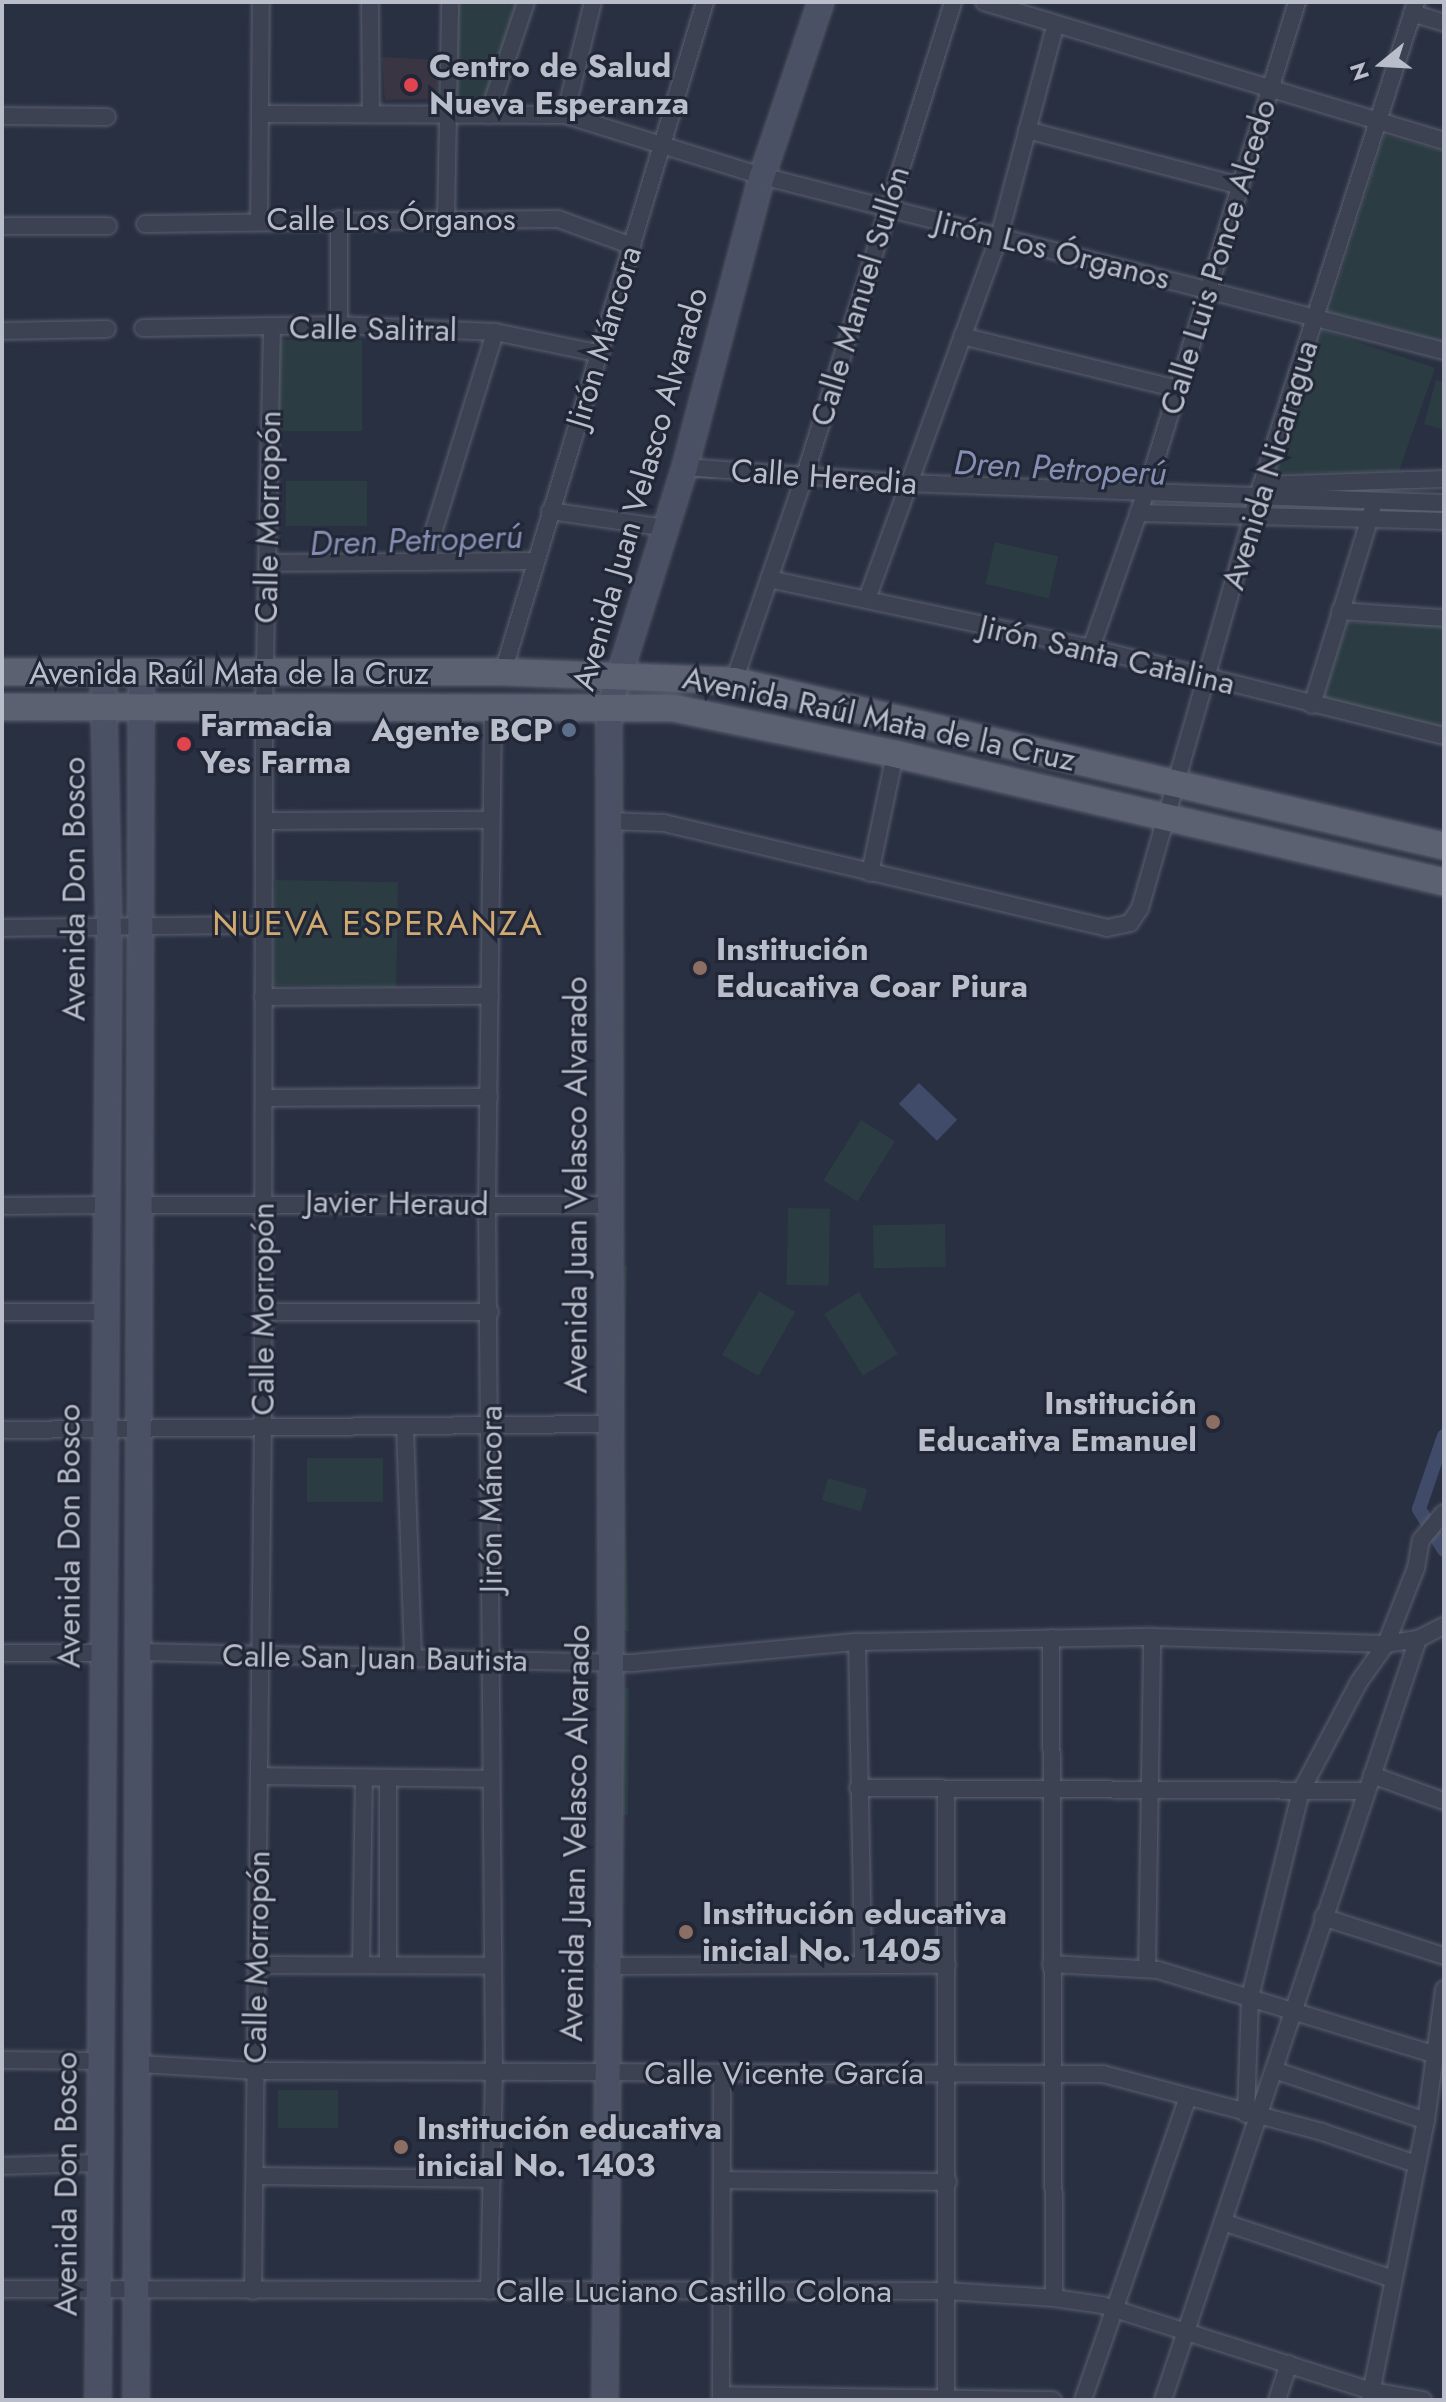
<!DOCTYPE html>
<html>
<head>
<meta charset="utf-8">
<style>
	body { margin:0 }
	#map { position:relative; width:1446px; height:2402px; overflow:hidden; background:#293042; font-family:Jost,sans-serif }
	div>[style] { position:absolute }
	.medical>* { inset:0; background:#393543 }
	.green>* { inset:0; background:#2b3c43; transform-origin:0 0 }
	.water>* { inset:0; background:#404b6a; transform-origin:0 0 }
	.stream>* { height:4px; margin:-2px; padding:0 2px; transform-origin:2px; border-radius:2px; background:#404b6a }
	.canal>* { height:14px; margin:-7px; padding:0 7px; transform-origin:7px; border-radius:7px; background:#404b6a }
	.roads { filter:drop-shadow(0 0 2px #5b606f) drop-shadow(0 0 2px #5b606f) }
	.street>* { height:16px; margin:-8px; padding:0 8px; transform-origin:8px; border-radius:8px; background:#3d4252 }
	.secondary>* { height:24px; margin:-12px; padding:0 12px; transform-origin:12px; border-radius:12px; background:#4b5164 }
	.primary>* { height:26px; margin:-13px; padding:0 13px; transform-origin:13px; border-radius:13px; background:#5b6171 }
	.dots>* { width:22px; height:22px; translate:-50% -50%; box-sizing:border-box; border:4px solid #222737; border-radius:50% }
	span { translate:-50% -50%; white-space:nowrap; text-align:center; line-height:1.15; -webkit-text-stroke:6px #222737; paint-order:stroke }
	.poi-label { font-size:32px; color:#babecb; font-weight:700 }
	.left { translate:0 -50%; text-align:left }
	.right { translate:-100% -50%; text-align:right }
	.street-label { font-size:32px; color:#babecb }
	.water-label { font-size:34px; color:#848fb1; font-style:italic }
	.neighbourhood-label { font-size:34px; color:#d0aa71; letter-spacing:2px }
	.frame { position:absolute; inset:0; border:4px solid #babecb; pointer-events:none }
	.north { position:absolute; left:1342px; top:24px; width:80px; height:80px; -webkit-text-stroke:6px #222737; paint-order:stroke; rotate:252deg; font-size:22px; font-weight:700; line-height:32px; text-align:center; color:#babecb }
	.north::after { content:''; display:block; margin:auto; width:28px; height:36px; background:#babecb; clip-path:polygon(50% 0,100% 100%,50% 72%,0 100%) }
</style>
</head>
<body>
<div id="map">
	<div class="medical">
		<i style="clip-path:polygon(382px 57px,438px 60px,437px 99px,385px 100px)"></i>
	</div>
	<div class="green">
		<i style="clip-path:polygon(457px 2px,521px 2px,489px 102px,451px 100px)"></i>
		<i style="clip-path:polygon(1384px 135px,1444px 151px,1444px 342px,1329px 312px)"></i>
		<i style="clip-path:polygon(1323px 330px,1435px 368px,1399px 471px,1274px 473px)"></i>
		<i style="left:278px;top:340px;width:84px;height:91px"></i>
		<i style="clip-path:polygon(1436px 380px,1444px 382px,1444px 430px,1424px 424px)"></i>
		<i style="left:286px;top:481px;width:81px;height:45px"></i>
		<i style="left:995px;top:542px;width:65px;height:43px;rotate:13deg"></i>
		<i style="clip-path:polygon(1348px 622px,1444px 626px,1444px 729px,1322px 700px)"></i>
		<i style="left:275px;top:880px;width:123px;height:105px;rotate:1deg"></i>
		<i style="left:861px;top:1120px;width:40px;height:71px;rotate:32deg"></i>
		<i style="left:788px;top:1208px;width:42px;height:77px;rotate:1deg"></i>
		<i style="left:945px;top:1224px;width:43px;height:72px;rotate:89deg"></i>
		<i style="clip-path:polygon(623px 1266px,627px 1266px,623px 1448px)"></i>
		<i style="left:759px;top:1291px;width:42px;height:74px;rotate:30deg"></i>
		<i style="left:859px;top:1292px;width:73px;height:41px;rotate:58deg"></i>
		<i style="left:383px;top:1458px;width:44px;height:76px;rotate:90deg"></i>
		<i style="clip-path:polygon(624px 1459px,629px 1631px,624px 1631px)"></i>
		<i style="left:828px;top:1478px;width:41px;height:23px;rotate:16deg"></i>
		<i style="clip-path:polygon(624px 1687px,629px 1688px,628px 1815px,620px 1814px)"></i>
		<i style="left:278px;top:2090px;width:60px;height:38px"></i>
	</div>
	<div class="water">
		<i style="left:919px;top:1083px;width:53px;height:29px;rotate:44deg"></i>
	</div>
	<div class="stream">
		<i style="left:692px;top:476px;width:23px;rotate:2deg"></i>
	</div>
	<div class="canal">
		<i style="left:1444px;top:1436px;width:77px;rotate:108.9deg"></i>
		<i style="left:1419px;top:1509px;width:48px;rotate:58.6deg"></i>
	</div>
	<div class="roads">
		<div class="street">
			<i style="left:370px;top:2px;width:112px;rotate:89.5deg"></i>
			<i style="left:984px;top:2px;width:481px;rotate:16.8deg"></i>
			<i style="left:1412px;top:13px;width:34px;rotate:17deg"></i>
			<i style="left:260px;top:114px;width:305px;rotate:0.2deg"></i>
			<i style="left:565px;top:115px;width:206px;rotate:17.2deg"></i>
			<i style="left:762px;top:176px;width:704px;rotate:14.39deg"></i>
			<i style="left:488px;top:115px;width:119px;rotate:-71.4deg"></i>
			<i style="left:565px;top:115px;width:116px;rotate:-76.1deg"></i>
			<i style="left:2px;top:116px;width:105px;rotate:0.5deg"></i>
			<i style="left:1027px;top:130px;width:220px;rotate:14.7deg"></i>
			<i style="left:339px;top:219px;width:106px;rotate:90deg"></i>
			<i style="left:446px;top:219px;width:217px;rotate:-88.9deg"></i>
			<i style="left:259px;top:220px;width:218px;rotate:-89.5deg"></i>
			<i style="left:145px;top:224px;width:413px;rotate:-0.7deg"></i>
			<i style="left:558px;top:219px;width:79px;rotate:20deg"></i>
			<i style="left:2px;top:226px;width:106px"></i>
			<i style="left:143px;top:328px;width:196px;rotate:-0.9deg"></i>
			<i style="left:339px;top:325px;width:156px;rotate:2.6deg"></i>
			<i style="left:495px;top:332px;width:108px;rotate:11.7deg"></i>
			<i style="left:2px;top:331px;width:105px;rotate:-1.1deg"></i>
			<i style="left:962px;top:336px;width:221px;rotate:13.8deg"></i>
			<i style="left:685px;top:467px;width:222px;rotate:4.1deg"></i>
			<i style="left:906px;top:483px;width:538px;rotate:2.13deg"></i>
			<i style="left:1261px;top:485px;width:183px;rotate:-1.9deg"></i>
			<i style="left:550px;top:511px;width:117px;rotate:8.3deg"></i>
			<i style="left:1138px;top:513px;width:306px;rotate:1.5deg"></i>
			<i style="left:424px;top:562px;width:241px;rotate:-72.8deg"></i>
			<i style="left:268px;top:563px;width:265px;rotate:-0.4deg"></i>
			<i style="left:769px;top:579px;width:329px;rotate:12.1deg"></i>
			<i style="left:1091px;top:648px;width:364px;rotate:14deg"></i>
			<i style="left:867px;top:599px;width:385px;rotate:-70deg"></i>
			<i style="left:999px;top:237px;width:218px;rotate:-75.1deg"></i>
			<i style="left:1340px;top:611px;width:104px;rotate:3.9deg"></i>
			<i style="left:1091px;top:648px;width:165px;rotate:-70.6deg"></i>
			<i style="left:1146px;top:492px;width:513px;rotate:-72.87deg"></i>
			<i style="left:503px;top:672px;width:700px;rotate:-73.22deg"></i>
			<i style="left:734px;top:681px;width:215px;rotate:-71deg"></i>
			<i style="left:804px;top:478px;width:499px;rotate:-72.6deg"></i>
			<i style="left:1312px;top:705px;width:203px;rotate:-72.8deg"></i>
			<i style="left:266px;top:821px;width:224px;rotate:-0.3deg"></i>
			<i style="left:608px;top:821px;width:56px;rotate:2deg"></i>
			<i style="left:664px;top:823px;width:455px;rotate:13.3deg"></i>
			<i style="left:1107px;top:928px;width:24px;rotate:-12deg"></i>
			<i style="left:1130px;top:923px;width:18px;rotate:-56deg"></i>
			<i style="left:1140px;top:908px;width:429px;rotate:-74deg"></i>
			<i style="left:1258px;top:496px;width:519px;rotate:-72.26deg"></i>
			<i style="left:870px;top:873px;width:122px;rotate:-78.1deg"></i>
			<i style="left:2px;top:928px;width:264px;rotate:-0.7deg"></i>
			<i style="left:263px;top:997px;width:227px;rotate:-0.3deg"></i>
			<i style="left:264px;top:1098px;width:225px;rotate:-0.3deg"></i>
			<i style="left:140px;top:1205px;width:467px"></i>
			<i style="left:2px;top:1206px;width:101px;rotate:-0.6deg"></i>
			<i style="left:2px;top:1312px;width:100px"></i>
			<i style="left:263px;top:1312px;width:227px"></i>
			<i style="left:405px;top:1427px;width:232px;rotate:88deg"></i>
			<i style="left:2px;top:1430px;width:607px;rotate:-0.57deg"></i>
			<i style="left:1051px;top:1638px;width:660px;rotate:89.74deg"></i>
			<i style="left:857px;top:1642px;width:323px;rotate:88.9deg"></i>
			<i style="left:139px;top:1652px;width:494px;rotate:1.3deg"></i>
			<i style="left:633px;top:1663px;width:225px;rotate:-5.4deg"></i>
			<i style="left:857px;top:1642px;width:295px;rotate:-1deg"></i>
			<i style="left:1152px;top:1637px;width:234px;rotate:1.7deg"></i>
			<i style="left:1386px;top:1644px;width:32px;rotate:-9deg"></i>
			<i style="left:1418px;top:1639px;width:29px;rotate:-27deg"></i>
			<i style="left:2px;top:1653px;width:99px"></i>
			<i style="left:1372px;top:1775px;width:77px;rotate:19.9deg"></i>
			<i style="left:259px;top:1776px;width:231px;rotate:0.7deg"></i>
			<i style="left:858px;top:1788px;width:507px;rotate:0.34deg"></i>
			<i style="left:946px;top:1789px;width:611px;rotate:90deg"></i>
			<i style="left:1323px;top:1917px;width:127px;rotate:17.9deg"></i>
			<i style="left:1051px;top:1964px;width:107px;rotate:3.2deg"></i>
			<i style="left:1158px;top:1970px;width:288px;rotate:17deg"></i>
			<i style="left:257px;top:1965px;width:233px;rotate:0.2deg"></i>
			<i style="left:361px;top:1965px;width:187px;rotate:-89.1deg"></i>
			<i style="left:388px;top:1965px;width:187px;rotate:-90deg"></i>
			<i style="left:604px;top:1966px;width:343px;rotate:-0.2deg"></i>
			<i style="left:1147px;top:1969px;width:332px;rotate:-89.1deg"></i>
			<i style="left:2px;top:2060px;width:96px;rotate:0.6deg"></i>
			<i style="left:140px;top:2064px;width:116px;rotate:3.5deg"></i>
			<i style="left:256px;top:2071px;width:847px;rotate:0.2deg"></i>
			<i style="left:1103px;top:2074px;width:227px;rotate:14.8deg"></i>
			<i style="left:1322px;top:2132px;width:99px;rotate:18.8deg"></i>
			<i style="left:1274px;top:2070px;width:160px;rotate:18.5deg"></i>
			<i style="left:1246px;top:2114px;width:117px;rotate:-88deg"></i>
			<i style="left:1250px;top:1997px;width:212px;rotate:-76.1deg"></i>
			<i style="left:1301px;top:1791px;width:123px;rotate:-62deg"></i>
			<i style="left:1359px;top:1682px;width:47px;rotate:-54.6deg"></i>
			<i style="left:1386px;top:1644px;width:82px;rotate:-68.5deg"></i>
			<i style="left:1416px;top:1568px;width:28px;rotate:-80deg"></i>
			<i style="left:1421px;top:1540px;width:35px;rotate:-50deg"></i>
			<i style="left:2px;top:2166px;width:96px;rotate:-1.8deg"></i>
			<i style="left:255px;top:2176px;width:237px;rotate:0.7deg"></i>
			<i style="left:722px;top:2180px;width:226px;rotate:0.5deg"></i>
			<i style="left:1223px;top:2222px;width:179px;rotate:18.5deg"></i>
			<i style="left:2px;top:2289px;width:945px;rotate:0.12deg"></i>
			<i style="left:947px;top:2291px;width:107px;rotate:3.7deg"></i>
			<i style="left:1054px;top:2298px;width:49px;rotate:8.3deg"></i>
			<i style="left:1102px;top:2305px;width:283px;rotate:17.7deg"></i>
			<i style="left:1372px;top:2391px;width:52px;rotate:10deg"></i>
			<i style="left:253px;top:2291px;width:862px;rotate:-89.34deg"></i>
			<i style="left:263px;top:1429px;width:720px;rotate:-89.92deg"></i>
			<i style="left:264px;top:709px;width:382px;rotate:-88.8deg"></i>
			<i style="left:489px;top:2291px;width:219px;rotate:-88.7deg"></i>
			<i style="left:494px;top:2072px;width:867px;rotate:-90.46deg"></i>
			<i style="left:487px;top:1205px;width:498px;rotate:-89.3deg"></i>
			<i style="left:721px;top:2395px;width:332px;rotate:0.9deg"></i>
			<i style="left:1370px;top:2398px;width:283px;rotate:-78.6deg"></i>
			<i style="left:1426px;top:2121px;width:133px;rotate:-82.2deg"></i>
			<i style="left:721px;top:2400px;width:327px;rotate:-89.8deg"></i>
			<i style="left:1083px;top:2400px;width:321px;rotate:-70.9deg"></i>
			<i style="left:1163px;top:2400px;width:803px;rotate:-71.47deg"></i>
			<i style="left:1277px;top:2400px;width:38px;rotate:-72deg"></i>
		</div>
		<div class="secondary">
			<i style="left:98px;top:2400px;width:1470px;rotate:-89.57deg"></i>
			<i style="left:109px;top:930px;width:257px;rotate:-91.3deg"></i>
			<i style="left:136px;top:2400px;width:1727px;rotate:-89.83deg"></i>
			<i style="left:605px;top:2400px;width:737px;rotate:-89.53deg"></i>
			<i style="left:611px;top:1663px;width:955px;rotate:-90.12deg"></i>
			<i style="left:609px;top:708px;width:253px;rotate:-72.5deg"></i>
			<i style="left:685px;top:467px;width:301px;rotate:-75.2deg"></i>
			<i style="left:762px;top:176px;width:184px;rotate:-71.3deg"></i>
		</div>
		<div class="primary">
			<i style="left:2px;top:672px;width:501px"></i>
			<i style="left:503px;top:672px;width:231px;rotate:2.2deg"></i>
			<i style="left:734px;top:681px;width:729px;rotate:13.08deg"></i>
			<i style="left:2px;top:707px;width:671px;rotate:0.09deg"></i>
			<i style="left:673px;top:708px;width:227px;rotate:11.7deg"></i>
			<i style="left:895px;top:754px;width:564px;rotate:13.12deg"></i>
		</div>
	</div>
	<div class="dots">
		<i style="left:411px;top:85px;background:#e0444e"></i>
		<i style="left:569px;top:730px;background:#5c6f8a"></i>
		<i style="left:184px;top:744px;background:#e0444e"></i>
		<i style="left:700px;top:968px;background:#8d6e63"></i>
		<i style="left:1213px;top:1422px;background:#8d6e63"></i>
		<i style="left:686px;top:1932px;background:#8d6e63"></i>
		<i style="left:401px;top:2147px;background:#8d6e63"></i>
	</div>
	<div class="poi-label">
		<span class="left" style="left:429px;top:85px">Centro de Salud<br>Nueva Esperanza</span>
		<span class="left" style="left:200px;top:744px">Farmacia<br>Yes Farma</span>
		<span class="right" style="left:553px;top:730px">Agente BCP</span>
		<span class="left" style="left:716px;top:968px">Institución<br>Educativa Coar Piura</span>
		<span class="right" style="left:1197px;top:1422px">Institución<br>Educativa Emanuel</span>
		<span class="left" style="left:702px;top:1932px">Institución educativa<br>inicial No. 1405</span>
		<span class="left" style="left:417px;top:2147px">Institución educativa<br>inicial No. 1403</span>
	</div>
	<div class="street-label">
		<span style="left:391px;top:219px">Calle Los Órganos</span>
		<span style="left:1052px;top:250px;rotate:14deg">Jirón Los Órganos</span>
		<span style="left:1218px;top:257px;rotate:-73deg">Calle Luis Ponce Alcedo</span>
		<span style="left:860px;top:296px;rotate:-73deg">Calle Manuel Sullón</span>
		<span style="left:373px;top:329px;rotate:1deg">Calle Salitral</span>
		<span style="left:604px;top:337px;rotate:-73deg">Jirón Máncora</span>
		<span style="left:1270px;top:465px;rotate:-73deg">Avenida Nicaragua</span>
		<span style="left:824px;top:477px;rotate:4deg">Calle Heredia</span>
		<span style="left:640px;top:489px;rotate:-74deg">Avenida Juan Velasco Alvarado</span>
		<span style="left:268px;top:517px;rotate:-89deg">Calle Morropón</span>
		<span style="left:1107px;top:655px;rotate:13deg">Jirón Santa Catalina</span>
		<span style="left:229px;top:673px">Avenida Raúl Mata de la Cruz</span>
		<span style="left:879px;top:719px;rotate:12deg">Avenida Raúl Mata de la Cruz</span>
		<span style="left:74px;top:889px;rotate:-90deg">Avenida Don Bosco</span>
		<span style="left:576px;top:1185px;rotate:-90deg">Avenida Juan Velasco Alvarado</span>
		<span style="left:397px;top:1203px;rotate:1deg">Javier Heraud</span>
		<span style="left:263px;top:1309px;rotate:-90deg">Calle Morropón</span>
		<span style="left:491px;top:1499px;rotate:-90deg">Jirón Máncora</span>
		<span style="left:69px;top:1536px;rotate:-90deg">Avenida Don Bosco</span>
		<span style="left:375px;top:1658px;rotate:1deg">Calle San Juan Bautista</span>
		<span style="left:575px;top:1833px;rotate:-89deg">Avenida Juan Velasco Alvarado</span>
		<span style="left:257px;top:1957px;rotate:-89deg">Calle Morropón</span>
		<span style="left:784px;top:2073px">Calle Vicente García</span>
		<span style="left:66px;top:2184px;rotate:-90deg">Avenida Don Bosco</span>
		<span style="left:694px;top:2291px">Calle Luciano Castillo Colona</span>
	</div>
	<div class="water-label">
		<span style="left:1060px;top:468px;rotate:3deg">Dren Petroperú</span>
		<span style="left:416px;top:540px;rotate:-2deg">Dren Petroperú</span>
	</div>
	<div class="neighbourhood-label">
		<span style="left:378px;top:924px">NUEVA ESPERANZA</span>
	</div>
	<div class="frame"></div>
	<div class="north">N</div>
</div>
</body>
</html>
